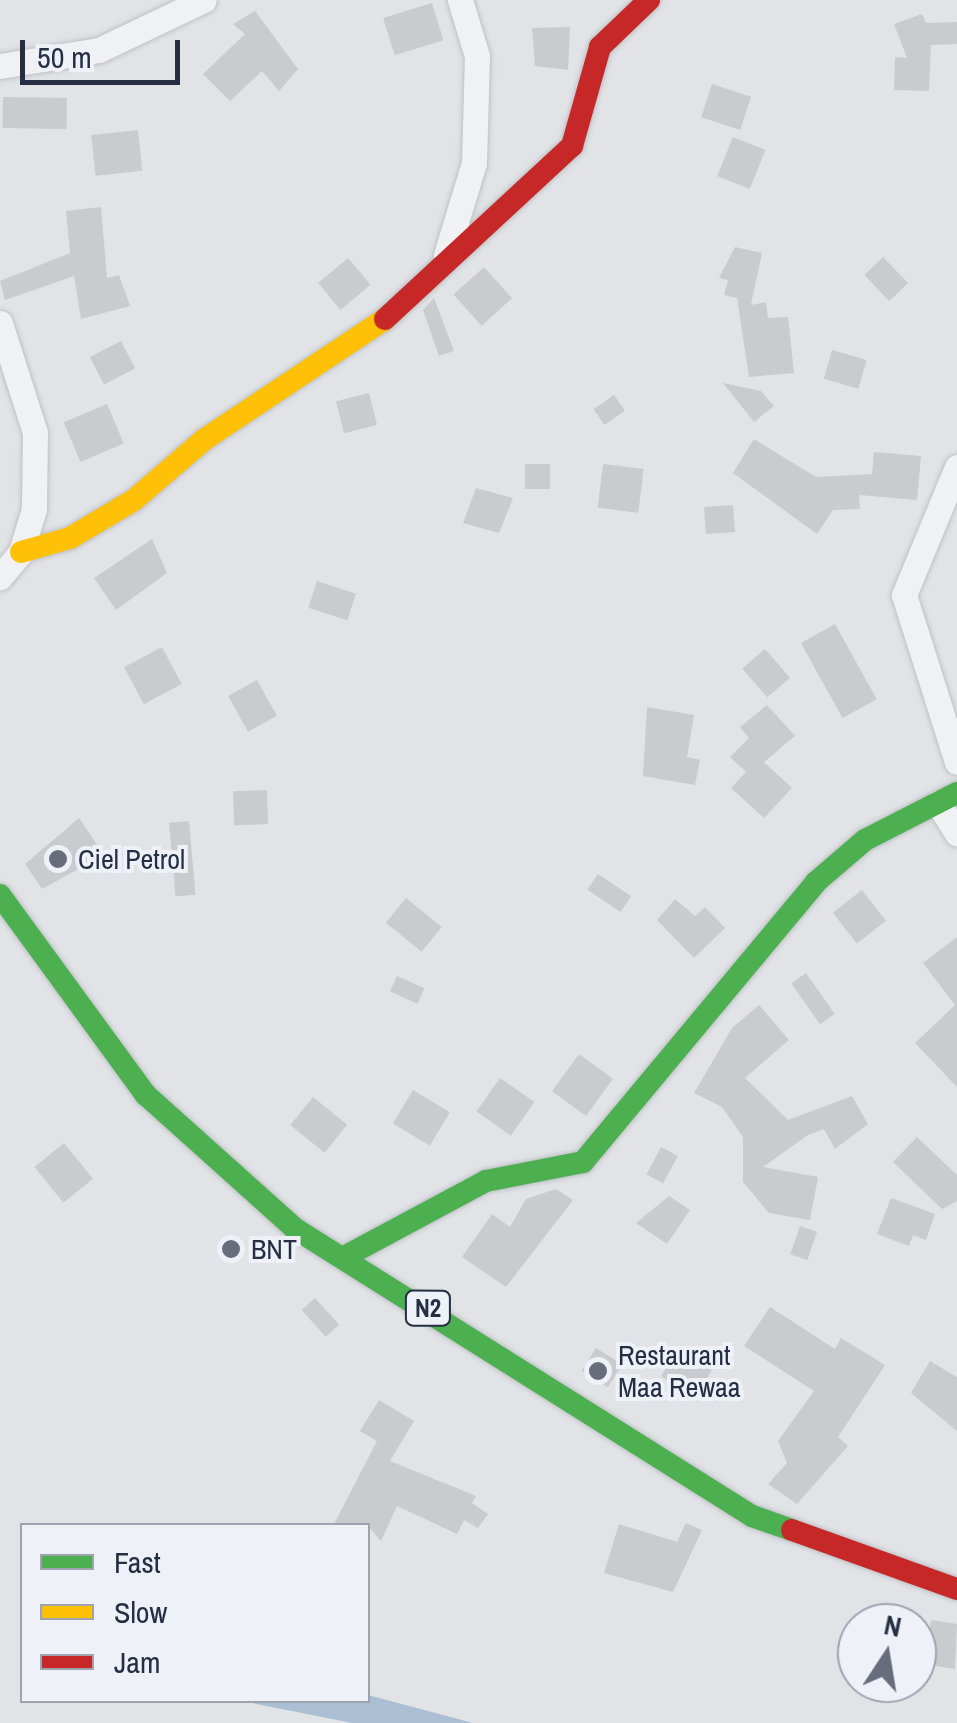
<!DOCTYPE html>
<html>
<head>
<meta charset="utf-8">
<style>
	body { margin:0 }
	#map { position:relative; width:957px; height:1723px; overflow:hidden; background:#e1e3e6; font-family:"Archivo Narrow",sans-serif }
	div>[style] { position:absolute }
	.water>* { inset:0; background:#acbed4 }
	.building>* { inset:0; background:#c9cbcf; transform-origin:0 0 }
	.roads { filter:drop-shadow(0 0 2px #bfc1c4) drop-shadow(0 0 2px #bfc1c4) }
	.street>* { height:25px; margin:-12.5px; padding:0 12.5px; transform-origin:12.5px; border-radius:12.5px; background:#f0f1f3 }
	.fast>* { height:22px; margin:-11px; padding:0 11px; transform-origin:11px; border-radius:11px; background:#4caf50 }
	.slow>* { height:22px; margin:-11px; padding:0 11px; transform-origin:11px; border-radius:11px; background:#ffc107 }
	.jam>* { height:22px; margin:-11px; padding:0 11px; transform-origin:11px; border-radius:11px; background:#c62828 }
	.dots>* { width:28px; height:28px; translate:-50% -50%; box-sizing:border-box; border:5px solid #eef1f7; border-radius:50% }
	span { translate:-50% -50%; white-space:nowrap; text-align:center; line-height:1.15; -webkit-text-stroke:8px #eef1f7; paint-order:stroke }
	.shield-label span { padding:2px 8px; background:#eef1f7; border:2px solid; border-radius:8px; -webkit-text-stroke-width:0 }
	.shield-label { font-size:25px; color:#252e42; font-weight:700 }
	.poi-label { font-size:28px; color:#252e42 }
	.left { translate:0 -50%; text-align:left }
	.legend { position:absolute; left:20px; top:1523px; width:350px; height:180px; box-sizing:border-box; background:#eef1f7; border:2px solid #9ea3af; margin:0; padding:12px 18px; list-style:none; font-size:30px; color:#252e42 }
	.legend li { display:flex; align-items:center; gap:20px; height:50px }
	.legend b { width:50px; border:2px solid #9ea3af }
	.north { position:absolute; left:837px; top:1603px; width:100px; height:100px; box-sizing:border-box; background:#eef1f7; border:2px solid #9ea3af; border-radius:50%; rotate:12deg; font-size:28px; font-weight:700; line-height:40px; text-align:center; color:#252e42 }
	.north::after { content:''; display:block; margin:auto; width:35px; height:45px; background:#676d7b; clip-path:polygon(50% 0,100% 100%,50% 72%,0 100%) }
	.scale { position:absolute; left:20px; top:40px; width:160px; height:45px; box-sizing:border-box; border:5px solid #252e42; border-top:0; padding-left:12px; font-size:30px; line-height:35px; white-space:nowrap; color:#252e42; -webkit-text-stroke:8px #eef1f7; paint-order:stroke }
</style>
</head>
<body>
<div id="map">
	<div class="water">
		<i style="clip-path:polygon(368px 1695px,473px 1723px,352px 1723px,242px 1701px)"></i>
	</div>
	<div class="building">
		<i style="left:432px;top:3px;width:39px;height:51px;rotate:73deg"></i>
		<i style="clip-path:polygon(255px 11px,298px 69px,279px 91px,262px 71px,230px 101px,203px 74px,245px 34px,233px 24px)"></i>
		<i style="clip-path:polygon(922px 14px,926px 23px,957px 22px,957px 44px,931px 45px,929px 91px,894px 90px,895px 57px,907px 58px,894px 24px)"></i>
		<i style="clip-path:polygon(570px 27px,568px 70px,535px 66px,532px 28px)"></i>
		<i style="left:712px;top:84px;width:41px;height:35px;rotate:18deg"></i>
		<i style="left:3px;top:97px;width:64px;height:31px;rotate:1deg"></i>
		<i style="left:138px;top:130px;width:41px;height:47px;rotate:84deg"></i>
		<i style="left:733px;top:137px;width:35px;height:42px;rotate:22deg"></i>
		<i style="clip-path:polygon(101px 207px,107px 278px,119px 275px,130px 306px,81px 319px,74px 276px,5px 300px,0 281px,70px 253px,66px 211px)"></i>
		<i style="clip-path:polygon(735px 247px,762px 253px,751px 305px,766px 302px,768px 318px,788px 317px,794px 373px,749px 377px,737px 298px,724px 295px,728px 280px,719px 278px)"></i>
		<i style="left:883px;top:257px;width:36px;height:26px;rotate:46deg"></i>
		<i style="left:348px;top:258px;width:35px;height:39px;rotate:50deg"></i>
		<i style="left:484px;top:267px;width:42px;height:41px;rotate:48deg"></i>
		<i style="clip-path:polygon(434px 298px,454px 351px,439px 356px,423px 310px)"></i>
		<i style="left:121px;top:341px;width:31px;height:35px;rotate:63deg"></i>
		<i style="left:832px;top:350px;width:36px;height:30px;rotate:16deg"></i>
		<i style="clip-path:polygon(723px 383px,761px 391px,774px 406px,754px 422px)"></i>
		<i style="left:369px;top:393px;width:33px;height:34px;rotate:76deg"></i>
		<i style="left:614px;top:395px;width:19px;height:25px;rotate:55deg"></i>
		<i style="left:107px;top:404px;width:43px;height:47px;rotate:67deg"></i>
		<i style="clip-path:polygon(754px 439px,816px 477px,872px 474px,874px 452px,921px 456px,917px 500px,859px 495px,860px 509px,833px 510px,817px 534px,733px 473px)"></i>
		<i style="left:525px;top:464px;width:25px;height:25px"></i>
		<i style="left:603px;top:464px;width:41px;height:44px;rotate:7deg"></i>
		<i style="clip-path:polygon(476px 488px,513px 498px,499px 533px,463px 523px)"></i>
		<i style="left:733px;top:505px;width:27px;height:29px;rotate:86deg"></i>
		<i style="clip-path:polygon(152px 539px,167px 573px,116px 610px,94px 578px)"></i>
		<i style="left:317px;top:581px;width:41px;height:28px;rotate:18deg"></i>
		<i style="left:835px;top:624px;width:86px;height:39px;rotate:61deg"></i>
		<i style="left:162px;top:647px;width:42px;height:43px;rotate:62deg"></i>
		<i style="left:765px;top:649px;width:38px;height:30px;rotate:49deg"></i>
		<i style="left:257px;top:680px;width:41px;height:33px;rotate:61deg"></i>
		<i style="clip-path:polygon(767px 705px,795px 736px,764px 762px,792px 788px,764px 818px,731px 788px,746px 772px,730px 757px,749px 738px,740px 727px)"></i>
		<i style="clip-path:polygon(647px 707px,694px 715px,687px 757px,700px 760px,695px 785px,643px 776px)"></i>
		<i style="left:267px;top:790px;width:34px;height:34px;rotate:88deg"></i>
		<i style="clip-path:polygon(79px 818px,104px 855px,42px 889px,25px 864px)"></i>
		<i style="left:189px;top:821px;width:74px;height:20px;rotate:85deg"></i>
		<i style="left:598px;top:874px;width:40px;height:19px;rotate:34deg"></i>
		<i style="left:862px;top:890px;width:39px;height:37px;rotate:52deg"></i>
		<i style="left:406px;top:898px;width:46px;height:32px;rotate:39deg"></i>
		<i style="clip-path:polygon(675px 899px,695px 916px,705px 907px,725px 928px,694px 958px,657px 920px)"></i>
		<i style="clip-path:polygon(957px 937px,957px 1087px,915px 1043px,955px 1005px,923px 963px)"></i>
		<i style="left:806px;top:973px;width:50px;height:18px;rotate:55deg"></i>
		<i style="left:397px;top:976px;width:30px;height:17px;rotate:24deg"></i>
		<i style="clip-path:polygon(759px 1005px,789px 1040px,745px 1078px,788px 1120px,852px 1096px,868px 1124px,835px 1149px,824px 1129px,808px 1135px,763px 1167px,818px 1177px,810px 1220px,769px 1213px,743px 1182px,743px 1137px,722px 1107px,694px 1093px,732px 1028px)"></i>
		<i style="left:579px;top:1054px;width:42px;height:46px;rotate:36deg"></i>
		<i style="left:500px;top:1078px;width:42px;height:41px;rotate:35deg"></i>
		<i style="left:413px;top:1090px;width:43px;height:39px;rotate:31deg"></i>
		<i style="left:313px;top:1097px;width:44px;height:36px;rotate:39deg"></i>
		<i style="clip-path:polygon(917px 1137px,957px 1175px,957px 1201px,942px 1209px,893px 1162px)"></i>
		<i style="left:64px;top:1143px;width:46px;height:38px;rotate:51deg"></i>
		<i style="left:661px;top:1147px;width:19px;height:31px;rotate:28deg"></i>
		<i style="clip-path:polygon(556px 1189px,573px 1200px,506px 1287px,462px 1257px,492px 1214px,510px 1227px,526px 1199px)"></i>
		<i style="clip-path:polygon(669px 1196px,690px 1210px,667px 1244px,636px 1223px)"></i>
		<i style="clip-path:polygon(891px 1198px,935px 1214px,926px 1240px,913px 1235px,909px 1246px,877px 1234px)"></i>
		<i style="left:800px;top:1226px;width:18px;height:30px;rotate:19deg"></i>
		<i style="left:315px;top:1298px;width:36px;height:18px;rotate:48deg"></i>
		<i style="clip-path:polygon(770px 1307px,835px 1349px,841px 1338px,885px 1365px,838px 1437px,848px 1446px,797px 1504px,768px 1484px,787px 1463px,778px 1441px,814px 1391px,744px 1346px)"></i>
		<i style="left:596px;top:1348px;width:31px;height:27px;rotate:32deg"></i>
		<i style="left:678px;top:1349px;width:40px;height:32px;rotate:32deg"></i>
		<i style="clip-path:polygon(930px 1361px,957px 1377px,957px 1431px,911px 1393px)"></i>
		<i style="clip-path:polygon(379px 1400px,414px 1421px,390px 1461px,476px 1496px,472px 1503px,488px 1514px,478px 1528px,464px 1520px,457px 1534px,397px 1506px,381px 1541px,368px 1526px,333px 1526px,377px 1441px,360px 1431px)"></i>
		<i style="clip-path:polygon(686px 1523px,702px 1530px,673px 1592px,604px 1573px,619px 1524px,677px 1542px)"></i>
		<i style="clip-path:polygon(931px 1620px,957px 1624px,955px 1669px,925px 1664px)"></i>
	</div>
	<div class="roads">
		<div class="street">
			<i style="left:0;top:66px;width:100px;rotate:-9.2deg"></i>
			<i style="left:99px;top:50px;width:116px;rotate:-25.5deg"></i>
			<i style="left:446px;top:255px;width:96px;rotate:-73.1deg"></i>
			<i style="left:474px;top:163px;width:107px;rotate:-88.4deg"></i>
			<i style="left:477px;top:56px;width:59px;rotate:-106.9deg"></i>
			<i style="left:0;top:323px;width:115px;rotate:72.3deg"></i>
			<i style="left:35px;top:433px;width:76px;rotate:90.8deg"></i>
			<i style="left:34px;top:509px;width:45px;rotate:106.8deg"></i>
			<i style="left:21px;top:552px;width:33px;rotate:130deg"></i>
			<i style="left:957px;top:467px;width:139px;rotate:112.5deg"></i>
			<i style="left:904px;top:595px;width:175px;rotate:72.4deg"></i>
			<i style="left:938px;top:803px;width:36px;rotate:58deg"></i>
		</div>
		<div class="fast">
			<i style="left:0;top:895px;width:248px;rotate:53.9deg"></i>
			<i style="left:146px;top:1095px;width:199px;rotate:41.9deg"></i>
			<i style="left:294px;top:1228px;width:541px;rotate:32.16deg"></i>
			<i style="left:752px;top:1516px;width:42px;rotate:19.3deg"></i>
			<i style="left:346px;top:1256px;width:159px;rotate:-28.2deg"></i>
			<i style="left:486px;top:1181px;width:99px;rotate:-11.1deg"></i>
			<i style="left:583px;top:1162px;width:364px;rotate:-50.2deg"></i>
			<i style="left:816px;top:882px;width:65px;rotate:-40.6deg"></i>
			<i style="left:865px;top:840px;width:103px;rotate:-27.1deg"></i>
		</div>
		<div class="slow">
			<i style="left:21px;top:552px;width:51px;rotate:-15.9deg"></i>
			<i style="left:70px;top:538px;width:74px;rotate:-30.7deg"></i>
			<i style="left:134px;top:500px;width:94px;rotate:-40.7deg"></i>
			<i style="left:205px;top:439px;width:216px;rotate:-33.7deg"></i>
		</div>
		<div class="jam">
			<i style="left:385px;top:319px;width:255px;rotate:-42.8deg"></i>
			<i style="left:572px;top:146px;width:103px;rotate:-74.2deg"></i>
			<i style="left:600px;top:47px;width:68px;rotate:-43.8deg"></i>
			<i style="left:792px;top:1530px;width:175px;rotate:19.7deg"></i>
		</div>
	</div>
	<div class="dots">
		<i style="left:58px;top:859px;background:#676d7b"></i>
		<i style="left:231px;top:1249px;background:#676d7b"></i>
		<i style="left:598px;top:1371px;background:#676d7b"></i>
	</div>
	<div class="shield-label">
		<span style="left:428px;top:1308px">N2</span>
	</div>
	<div class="poi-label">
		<span class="left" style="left:78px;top:859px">Ciel Petrol</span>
		<span class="left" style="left:251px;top:1249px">BNT</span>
		<span class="left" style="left:618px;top:1371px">Restaurant<br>Maa Rewaa</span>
	</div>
	<ul class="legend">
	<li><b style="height:12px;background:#4caf50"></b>Fast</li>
	<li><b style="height:12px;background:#ffc107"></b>Slow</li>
	<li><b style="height:12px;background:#c62828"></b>Jam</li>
	</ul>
	<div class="north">N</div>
	<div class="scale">50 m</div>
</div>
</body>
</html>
